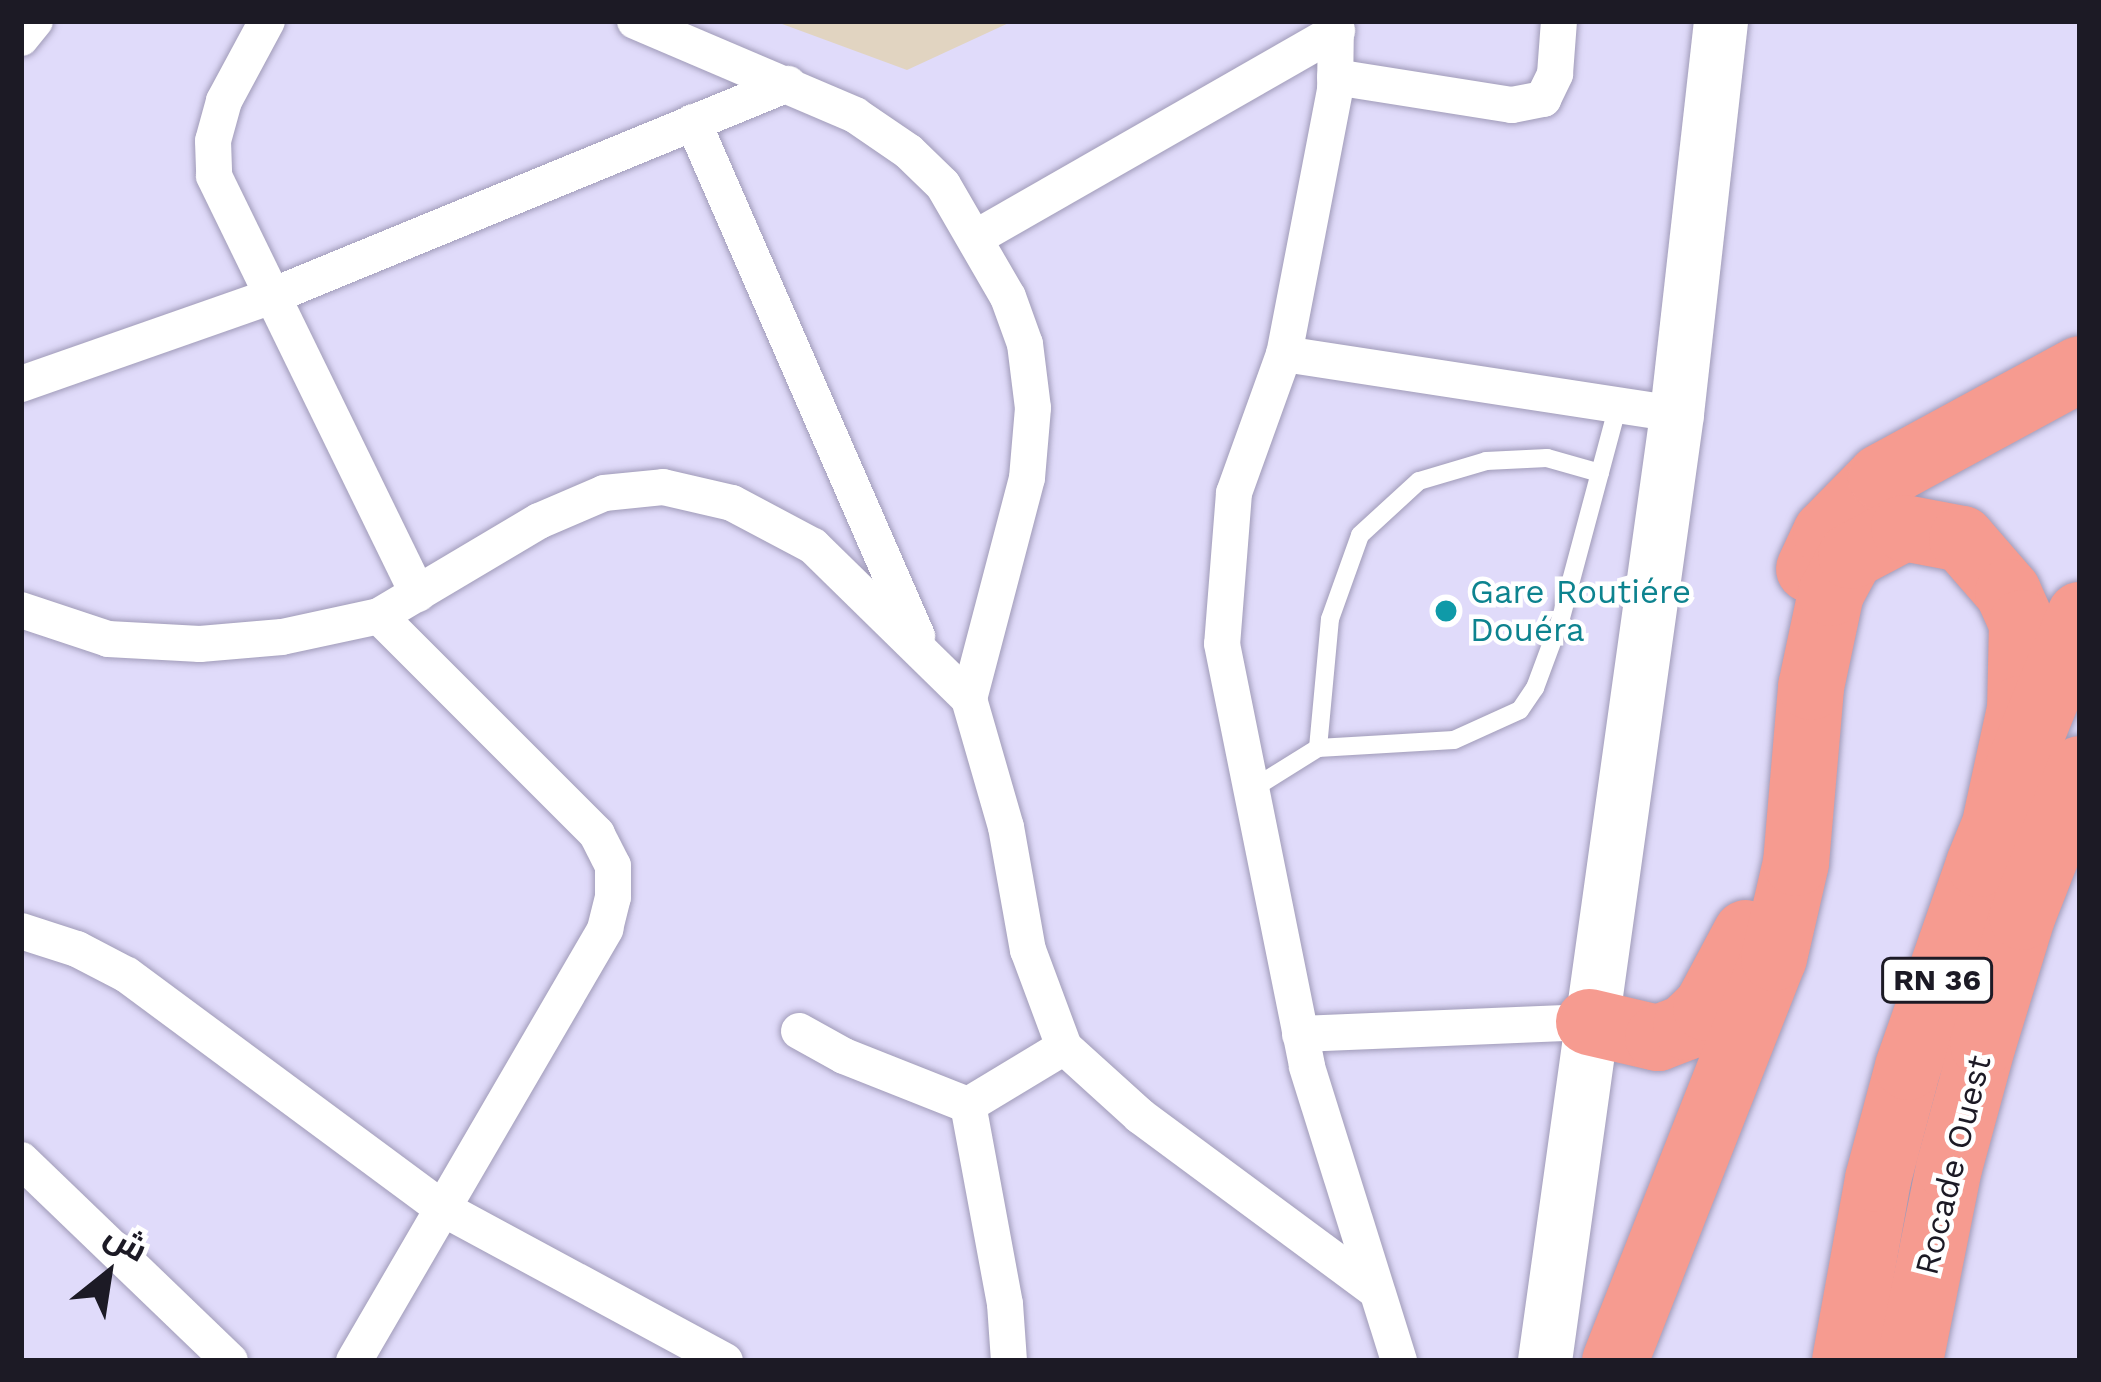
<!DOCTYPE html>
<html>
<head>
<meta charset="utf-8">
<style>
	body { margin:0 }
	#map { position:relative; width:2101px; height:1382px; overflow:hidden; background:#e0dbfa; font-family:"Work Sans",Cairo,sans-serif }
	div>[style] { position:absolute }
	.education>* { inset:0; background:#e1d4c1 }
	.roads { filter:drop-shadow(0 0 3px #a09bb8) drop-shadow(0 0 3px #a09bb8) }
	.lane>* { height:18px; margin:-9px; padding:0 9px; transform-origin:9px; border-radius:9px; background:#fff }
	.street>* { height:36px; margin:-18px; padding:0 18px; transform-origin:18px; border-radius:18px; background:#fff }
	.secondary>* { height:54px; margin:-27px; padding:0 27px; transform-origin:27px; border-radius:27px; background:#fff }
	.highway>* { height:66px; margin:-33px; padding:0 33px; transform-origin:33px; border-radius:33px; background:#f69b90 }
	.dots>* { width:33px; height:33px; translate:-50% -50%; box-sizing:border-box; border:6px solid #fff; border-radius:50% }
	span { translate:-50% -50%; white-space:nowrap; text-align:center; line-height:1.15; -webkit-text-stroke:9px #fff; paint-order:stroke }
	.shield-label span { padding:3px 9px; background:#fff; border:3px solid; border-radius:9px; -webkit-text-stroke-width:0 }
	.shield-label { font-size:30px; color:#1c1a25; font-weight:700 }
	.culture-label { font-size:33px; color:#0d838f }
	.left { translate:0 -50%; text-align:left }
	.street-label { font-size:33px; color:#1c1a25 }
	.frame { position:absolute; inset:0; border:24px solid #1c1a25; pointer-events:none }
	.north { position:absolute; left:48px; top:1214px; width:120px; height:120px; -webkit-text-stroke:9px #fff; paint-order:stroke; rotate:30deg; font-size:33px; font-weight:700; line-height:48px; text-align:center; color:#1c1a25 }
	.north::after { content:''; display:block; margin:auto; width:42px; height:54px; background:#1c1a25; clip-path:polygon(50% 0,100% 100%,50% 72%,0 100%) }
</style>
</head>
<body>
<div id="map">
	<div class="education">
		<i style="clip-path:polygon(774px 21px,1013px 21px,907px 70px)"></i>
	</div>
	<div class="roads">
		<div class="lane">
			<i style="left:1318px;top:748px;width:130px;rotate:-84.7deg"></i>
			<i style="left:1330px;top:619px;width:89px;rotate:-70.3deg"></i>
			<i style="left:1360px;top:535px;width:80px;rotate:-42.5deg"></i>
			<i style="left:1419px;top:481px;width:70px;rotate:-16.6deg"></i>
			<i style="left:1486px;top:461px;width:61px;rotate:-2.8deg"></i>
			<i style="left:1547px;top:458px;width:55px;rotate:15.8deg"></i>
			<i style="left:1249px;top:791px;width:81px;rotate:-31.9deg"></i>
			<i style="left:1318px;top:748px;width:136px;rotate:-3.4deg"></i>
			<i style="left:1454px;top:740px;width:72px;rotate:-24.4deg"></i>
			<i style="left:1520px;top:710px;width:27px;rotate:-56deg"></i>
			<i style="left:1535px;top:688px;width:75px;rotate:-69.6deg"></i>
			<i style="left:1561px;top:618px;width:220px;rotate:-75deg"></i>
		</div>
		<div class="street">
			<i style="left:267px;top:21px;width:91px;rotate:118.3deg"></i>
			<i style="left:224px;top:101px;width:41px;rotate:105.4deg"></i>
			<i style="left:213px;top:141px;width:35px;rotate:88deg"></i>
			<i style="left:214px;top:176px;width:465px;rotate:64deg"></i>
			<i style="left:635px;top:21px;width:239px;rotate:23.1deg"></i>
			<i style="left:855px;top:115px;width:65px;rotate:34.4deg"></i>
			<i style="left:909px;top:152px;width:47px;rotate:44.1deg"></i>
			<i style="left:943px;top:185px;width:129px;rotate:59.9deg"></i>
			<i style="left:1008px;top:297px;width:50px;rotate:70.1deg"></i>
			<i style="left:1025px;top:344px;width:64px;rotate:82.9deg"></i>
			<i style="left:1033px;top:408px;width:70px;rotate:94.9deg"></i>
			<i style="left:1027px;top:478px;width:228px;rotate:104.7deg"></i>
			<i style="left:1336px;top:21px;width:69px;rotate:90.8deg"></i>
			<i style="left:1335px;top:90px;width:269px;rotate:100.9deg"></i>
			<i style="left:1284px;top:354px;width:148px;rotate:109.8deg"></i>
			<i style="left:1234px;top:493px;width:151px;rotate:94.5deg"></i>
			<i style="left:1222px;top:644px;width:431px;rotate:78.6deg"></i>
			<i style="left:1307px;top:1067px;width:308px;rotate:72.6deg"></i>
			<i style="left:21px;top:38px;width:22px;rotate:-51deg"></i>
			<i style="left:1335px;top:77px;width:179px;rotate:9deg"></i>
			<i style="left:1512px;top:105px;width:32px;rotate:-11deg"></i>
			<i style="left:1543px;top:99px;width:28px;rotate:-64deg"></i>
			<i style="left:1555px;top:74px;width:53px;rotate:-85.7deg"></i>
			<i style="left:693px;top:122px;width:561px;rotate:66.45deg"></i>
			<i style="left:977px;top:237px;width:415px;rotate:-29.8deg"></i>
			<i style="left:1284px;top:354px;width:398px;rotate:8.7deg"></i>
			<i style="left:21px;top:384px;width:266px;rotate:-19.3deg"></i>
			<i style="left:272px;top:296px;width:558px;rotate:-22.34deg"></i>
			<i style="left:21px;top:610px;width:92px;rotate:18.4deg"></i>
			<i style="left:108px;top:639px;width:92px;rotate:3.1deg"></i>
			<i style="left:200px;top:644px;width:82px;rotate:-4.9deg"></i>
			<i style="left:282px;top:637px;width:99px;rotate:-12.2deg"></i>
			<i style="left:379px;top:616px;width:186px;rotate:-30.7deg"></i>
			<i style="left:539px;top:521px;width:71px;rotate:-23.3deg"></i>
			<i style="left:604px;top:493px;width:59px;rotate:-5.8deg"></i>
			<i style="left:663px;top:487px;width:71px;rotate:13.1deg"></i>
			<i style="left:732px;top:503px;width:92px;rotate:28deg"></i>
			<i style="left:813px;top:546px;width:219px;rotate:44.4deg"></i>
			<i style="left:969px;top:699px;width:133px;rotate:73.9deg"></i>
			<i style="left:1006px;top:827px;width:125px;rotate:79.9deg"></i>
			<i style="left:1028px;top:950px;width:103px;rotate:69.6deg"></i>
			<i style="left:1064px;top:1047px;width:103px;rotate:42.2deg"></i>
			<i style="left:1140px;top:1116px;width:291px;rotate:36.5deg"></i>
			<i style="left:21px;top:931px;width:59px;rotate:17.8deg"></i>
			<i style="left:77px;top:949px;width:56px;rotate:27.5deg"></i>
			<i style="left:127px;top:975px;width:390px;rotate:36.5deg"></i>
			<i style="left:440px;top:1207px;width:324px;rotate:28.4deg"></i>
			<i style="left:799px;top:1031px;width:51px;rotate:29.1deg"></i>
			<i style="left:844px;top:1056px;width:133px;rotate:21.6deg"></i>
			<i style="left:1300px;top:1034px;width:289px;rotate:-2.4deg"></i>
			<i style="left:21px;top:1160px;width:290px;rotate:43.9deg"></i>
			<i style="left:354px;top:1361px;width:500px;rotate:-59.8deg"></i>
			<i style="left:605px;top:929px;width:33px;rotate:-76deg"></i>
			<i style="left:613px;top:897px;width:31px;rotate:-90deg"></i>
			<i style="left:613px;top:866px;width:36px;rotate:-117deg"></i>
			<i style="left:597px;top:834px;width:308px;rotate:-135deg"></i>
			<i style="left:1009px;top:1361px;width:57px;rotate:-94deg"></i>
			<i style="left:1005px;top:1304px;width:202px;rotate:-100.5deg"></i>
			<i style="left:968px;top:1105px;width:112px;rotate:-31.1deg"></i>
		</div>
		<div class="secondary">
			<i style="left:1545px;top:1361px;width:956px;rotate:-82.06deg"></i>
			<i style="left:1677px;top:414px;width:395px;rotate:-83.6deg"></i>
		</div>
		<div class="highway">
			<i style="left:1809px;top:569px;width:40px;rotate:-65deg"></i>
			<i style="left:1826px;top:533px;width:78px;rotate:-45.5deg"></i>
			<i style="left:1881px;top:477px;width:226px;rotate:-28.5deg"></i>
			<i style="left:1589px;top:1022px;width:71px;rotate:13.1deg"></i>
			<i style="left:1658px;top:1038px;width:30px;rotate:-21deg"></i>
			<i style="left:1686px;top:1027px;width:28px;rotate:-44deg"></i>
			<i style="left:1706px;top:1008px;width:85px;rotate:-61.9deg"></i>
			<i style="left:1615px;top:1361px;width:433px;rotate:-68.5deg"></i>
			<i style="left:1774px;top:958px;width:98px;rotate:-77deg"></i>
			<i style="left:1796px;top:863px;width:177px;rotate:-85.1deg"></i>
			<i style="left:1811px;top:687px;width:96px;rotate:-78deg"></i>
			<i style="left:1831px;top:593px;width:42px;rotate:-61.6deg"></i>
			<i style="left:1851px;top:556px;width:60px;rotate:-27.8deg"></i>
			<i style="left:1904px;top:528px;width:59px;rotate:10.7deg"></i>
			<i style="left:1962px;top:539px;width:70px;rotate:49deg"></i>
			<i style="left:2008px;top:592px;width:34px;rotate:66deg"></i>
			<i style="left:2022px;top:623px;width:86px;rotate:91.3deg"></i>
			<i style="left:2020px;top:709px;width:113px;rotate:102.3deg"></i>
			<i style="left:1845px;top:1361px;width:185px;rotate:-79.7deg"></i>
			<i style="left:1878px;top:1179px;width:116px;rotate:-75deg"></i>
			<i style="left:1908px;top:1067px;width:215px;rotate:-70.7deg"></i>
			<i style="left:1979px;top:864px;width:269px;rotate:-67.9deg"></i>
			<i style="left:1910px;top:1361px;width:197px;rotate:-78.6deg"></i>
			<i style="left:1949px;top:1168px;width:129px;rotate:-74.7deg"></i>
			<i style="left:1983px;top:1044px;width:133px;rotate:-72.9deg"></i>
			<i style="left:2022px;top:917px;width:159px;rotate:-68.6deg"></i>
		</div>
	</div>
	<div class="dots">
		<i style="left:1446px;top:611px;background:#0f9aa8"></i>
	</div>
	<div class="shield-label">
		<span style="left:1937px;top:980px">RN 36</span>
	</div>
	<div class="culture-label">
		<span class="left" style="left:1470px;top:611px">Gare Routiére<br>Douéra</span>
	</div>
	<div class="street-label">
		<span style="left:1953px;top:1165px;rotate:-76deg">Rocade Ouest</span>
	</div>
	<div class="frame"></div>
	<div class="north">ش</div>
</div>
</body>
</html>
